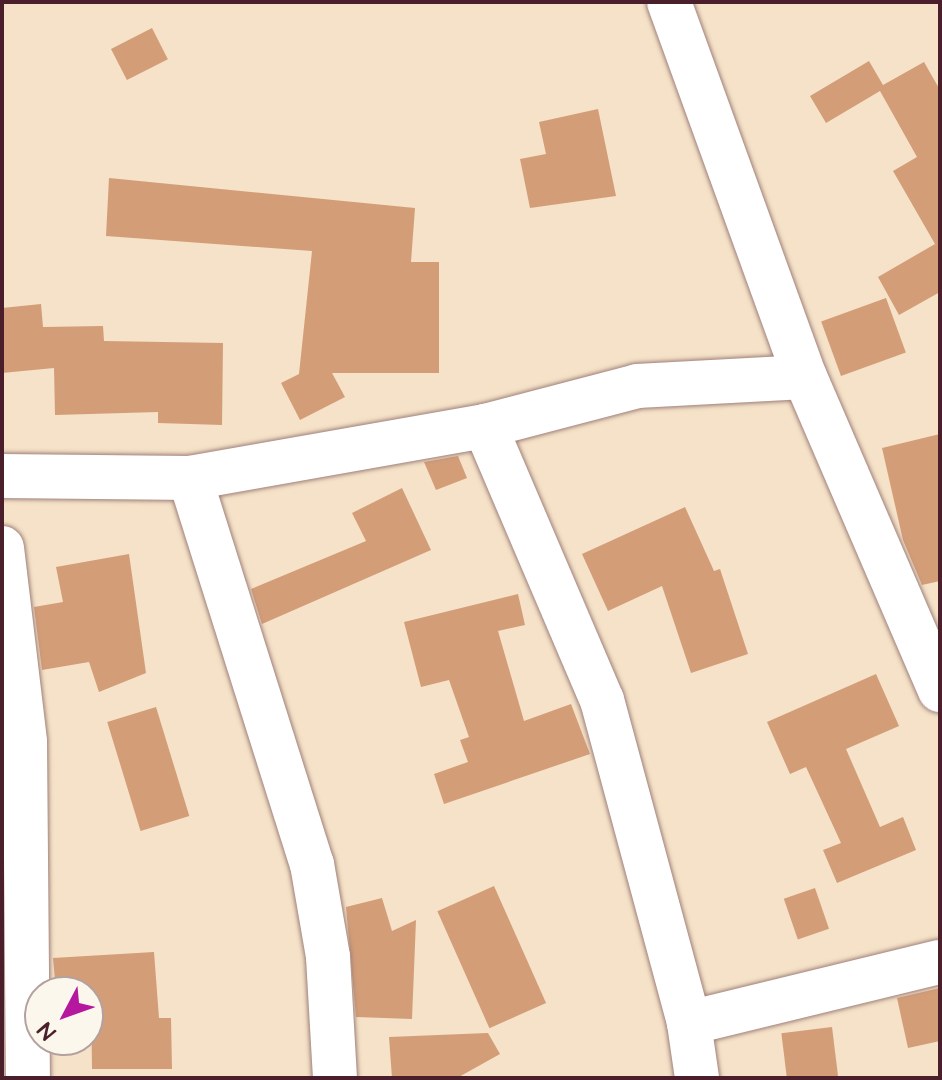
<!DOCTYPE html>
<html>
<head>
<meta charset="utf-8">
<style>
	body { margin:0 }
	#map { position:relative; width:942px; height:1080px; overflow:hidden; background:#f5e2c8; font-family:"Architects Daughter",sans-serif }
	div>[style] { position:absolute }
	.building>* { inset:0; background:#d39d78; transform-origin:0 0 }
	.roads { filter:drop-shadow(0 0 2px #a0807a) drop-shadow(0 0 2px #a0807a) }
	.minor>* { height:44px; margin:-22px; padding:0 22px; transform-origin:22px; border-radius:22px; background:#fff }
	span { translate:-50% -50%; white-space:nowrap; text-align:center; line-height:1.15; -webkit-text-stroke:8px #fbf7ec; paint-order:stroke }
	.frame { position:absolute; inset:0; border:4px solid #4a1f2b; pointer-events:none }
	.north { position:absolute; left:24px; top:976px; width:80px; height:80px; box-sizing:border-box; background:#fbf7ec; border:2px solid #b4a19f; border-radius:50%; rotate:229deg; font-size:22px; font-weight:700; line-height:32px; text-align:center; color:#4a1f2b }
	.north::after { content:''; display:block; margin:auto; width:28px; height:36px; background:#b5179e; clip-path:polygon(50% 0,100% 100%,50% 72%,0 100%) }
</style>
</head>
<body>
<div id="map">
	<div class="building">
		<i style="left:152px;top:28px;width:35px;height:46px;rotate:63deg"></i>
		<i style="clip-path:polygon(869px 61px,883px 85px,924px 62px,940px 90px,940px 292px,899px 315px,878px 277px,935px 244px,893px 171px,917px 157px,880px 91px,826px 123px,810px 96px)"></i>
		<i style="clip-path:polygon(598px 109px,616px 196px,530px 208px,520px 159px,546px 154px,539px 122px)"></i>
		<i style="clip-path:polygon(109px 178px,415px 208px,411px 262px,439px 262px,439px 373px,332px 373px,345px 397px,300px 420px,281px 383px,299px 374px,312px 251px,106px 236px)"></i>
		<i style="left:886px;top:298px;width:58px;height:69px;rotate:70deg"></i>
		<i style="clip-path:polygon(41px 304px,43px 327px,103px 326px,104px 341px,223px 343px,222px 425px,158px 423px,158px 412px,55px 415px,54px 368px,2px 373px,2px 308px)"></i>
		<i style="clip-path:polygon(940px 434px,940px 581px,922px 585px,903px 540px,882px 448px)"></i>
		<i style="clip-path:polygon(458px 456px,467px 478px,436px 490px,424px 462px)"></i>
		<i style="clip-path:polygon(402px 488px,431px 550px,262px 624px,251px 589px,366px 541px,352px 513px)"></i>
		<i style="clip-path:polygon(685px 507px,714px 571px,720px 569px,748px 654px,691px 673px,662px 586px,608px 611px,582px 554px)"></i>
		<i style="clip-path:polygon(129px 554px,146px 673px,99px 692px,89px 662px,42px 670px,34px 607px,63px 602px,56px 567px)"></i>
		<i style="clip-path:polygon(518px 594px,525px 625px,498px 631px,524px 721px,571px 704px,590px 754px,444px 804px,434px 774px,468px 762px,460px 740px,469px 737px,449px 680px,421px 687px,404px 622px)"></i>
		<i style="clip-path:polygon(876px 674px,899px 726px,846px 749px,880px 827px,903px 817px,916px 850px,837px 883px,823px 850px,841px 843px,806px 767px,790px 774px,767px 722px)"></i>
		<i style="left:156px;top:707px;width:114px;height:51px;rotate:73deg"></i>
		<i style="left:494px;top:886px;width:128px;height:62px;rotate:66deg"></i>
		<i style="left:815px;top:888px;width:43px;height:33px;rotate:71deg"></i>
		<i style="clip-path:polygon(382px 898px,392px 931px,416px 920px,412px 1019px,356px 1017px,346px 907px)"></i>
		<i style="clip-path:polygon(154px 952px,159px 1018px,171px 1018px,172px 1069px,92px 1069px,91px 995px,56px 992px,53px 958px)"></i>
		<i style="clip-path:polygon(940px 988px,940px 1041px,908px 1048px,897px 998px)"></i>
		<i style="left:832px;top:1027px;width:51px;height:51px;rotate:83deg"></i>
		<i style="clip-path:polygon(488px 1033px,500px 1054px,457px 1078px,392px 1078px,389px 1037px)"></i>
	</div>
	<div class="roads">
		<div class="minor">
			<i style="left:669px;top:2px;width:399px;rotate:70.1deg"></i>
			<i style="left:805px;top:377px;width:341px;rotate:66.7deg"></i>
			<i style="left:485px;top:426px;width:298px;rotate:66.9deg"></i>
			<i style="left:602px;top:700px;width:335px;rotate:74.9deg"></i>
			<i style="left:689px;top:1023px;width:56px;rotate:81.7deg"></i>
			<i style="left:2px;top:476px;width:188px;rotate:0.6deg"></i>
			<i style="left:190px;top:478px;width:300px;rotate:-10deg"></i>
			<i style="left:485px;top:426px;width:157px;rotate:-14.7deg"></i>
			<i style="left:637px;top:386px;width:168px;rotate:-3.1deg"></i>
			<i style="left:190px;top:478px;width:405px;rotate:72.5deg"></i>
			<i style="left:312px;top:864px;width:94px;rotate:80.2deg"></i>
			<i style="left:328px;top:957px;width:121px;rotate:86.7deg"></i>
			<i style="left:2px;top:548px;width:195px;rotate:83.2deg"></i>
			<i style="left:25px;top:742px;width:336px;rotate:89.5deg"></i>
			<i style="left:689px;top:1023px;width:258px;rotate:-13.7deg"></i>
		</div>
	</div>
	<div class="frame"></div>
	<div class="north">N</div>
</div>
</body>
</html>
